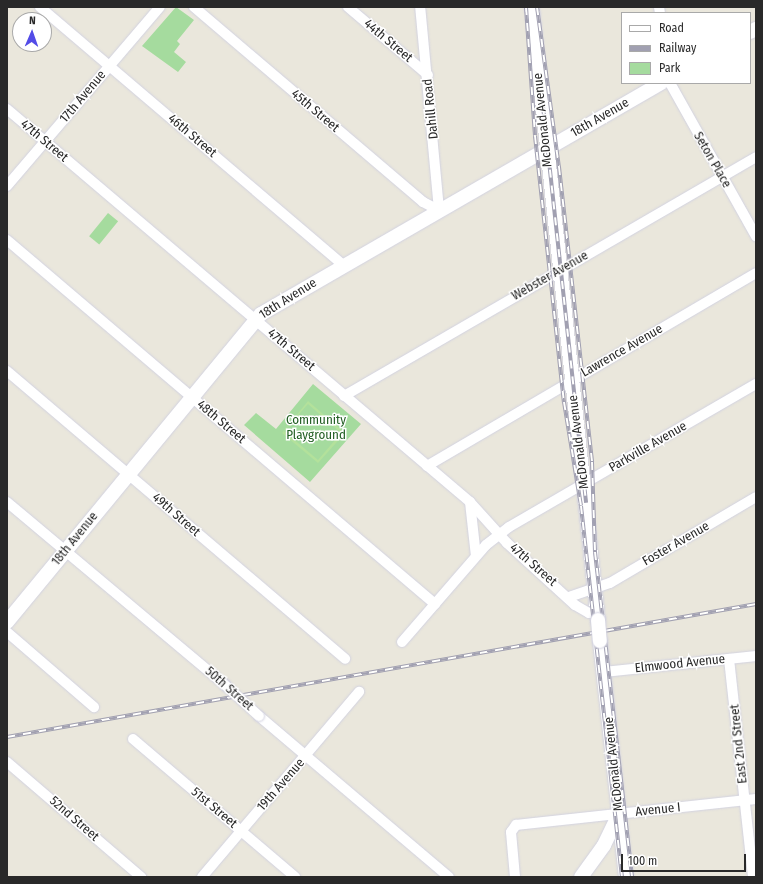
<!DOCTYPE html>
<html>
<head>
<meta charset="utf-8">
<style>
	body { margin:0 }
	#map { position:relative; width:763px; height:884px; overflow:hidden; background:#eae7dc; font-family:"Fira Sans Condensed",sans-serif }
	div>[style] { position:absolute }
	.green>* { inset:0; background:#a5db9e; transform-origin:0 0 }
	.pitch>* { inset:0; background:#b3e19b }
	.roads { filter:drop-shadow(0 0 1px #d2d2e0) drop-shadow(0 0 1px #d2d2e0) }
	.street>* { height:10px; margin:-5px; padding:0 5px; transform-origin:5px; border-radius:5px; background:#fff }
	.secondary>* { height:14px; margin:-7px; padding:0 7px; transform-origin:7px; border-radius:7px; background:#fff }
	.rail>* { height:4px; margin-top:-2px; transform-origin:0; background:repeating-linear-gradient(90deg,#fff 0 8px,#a1a0b1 0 16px); box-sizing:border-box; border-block:1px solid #a1a0b1 }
	.bridges { filter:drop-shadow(0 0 1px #d2d2e0) drop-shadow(0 0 1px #d2d2e0) }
	.street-bridge>* { height:10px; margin:-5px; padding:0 5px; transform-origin:5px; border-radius:5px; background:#fff }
	.secondary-bridge>* { height:14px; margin:-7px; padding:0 7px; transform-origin:7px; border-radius:7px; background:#fff }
	span { translate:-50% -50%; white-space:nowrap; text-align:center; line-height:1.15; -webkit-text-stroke:3px #fff; paint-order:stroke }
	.street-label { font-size:13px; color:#292929 }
	.park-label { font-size:13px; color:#215e22 }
	.frame { position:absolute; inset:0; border:8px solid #292929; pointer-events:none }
	.legend { position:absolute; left:621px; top:12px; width:130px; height:72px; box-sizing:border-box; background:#fff; border:1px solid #a9a9a9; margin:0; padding:5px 7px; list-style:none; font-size:12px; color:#292929 }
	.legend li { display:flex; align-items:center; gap:8px; height:20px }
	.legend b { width:20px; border:1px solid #a9a9a9 }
	.north { position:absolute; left:12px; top:12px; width:40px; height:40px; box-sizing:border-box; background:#fff; border:1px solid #a9a9a9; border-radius:50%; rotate:2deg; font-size:11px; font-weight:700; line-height:16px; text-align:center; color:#292929 }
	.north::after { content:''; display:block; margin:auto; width:14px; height:18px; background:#534ce7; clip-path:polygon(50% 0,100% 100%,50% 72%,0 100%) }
	.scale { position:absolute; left:621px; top:854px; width:125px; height:18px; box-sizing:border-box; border:2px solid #292929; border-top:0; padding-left:5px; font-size:12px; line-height:14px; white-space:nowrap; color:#292929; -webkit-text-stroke:3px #fff; paint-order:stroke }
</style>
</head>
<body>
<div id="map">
	<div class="green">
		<i style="clip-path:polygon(176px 7px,194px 20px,177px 41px,180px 44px,174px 52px,186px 62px,178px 72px,142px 46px)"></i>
		<i style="left:108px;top:213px;width:13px;height:30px;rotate:39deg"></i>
		<i style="clip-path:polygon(313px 384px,361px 424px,310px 482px,244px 425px,256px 413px,276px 429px)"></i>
	</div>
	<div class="pitch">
		<i style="clip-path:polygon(evenodd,308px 401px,345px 433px,318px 463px,282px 433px,308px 401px,308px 404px,341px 433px,318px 460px,284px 431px,308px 404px)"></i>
	</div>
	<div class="roads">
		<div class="street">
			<i style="left:40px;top:7px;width:398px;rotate:40.4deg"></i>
			<i style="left:194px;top:7px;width:301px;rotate:40.4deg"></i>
			<i style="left:423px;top:202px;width:18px;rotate:27deg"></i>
			<i style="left:439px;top:210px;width:204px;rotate:-95.3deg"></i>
			<i style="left:348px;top:7px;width:105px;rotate:40.4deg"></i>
			<i style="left:659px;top:7px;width:6px;rotate:81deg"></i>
			<i style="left:670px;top:83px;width:176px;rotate:60.7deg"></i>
			<i style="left:7px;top:109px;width:607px;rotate:40.32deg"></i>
			<i style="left:470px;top:502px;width:55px;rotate:47.9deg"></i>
			<i style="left:507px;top:543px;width:92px;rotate:42.4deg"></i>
			<i style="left:575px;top:605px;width:16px;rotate:30deg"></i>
			<i style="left:589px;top:613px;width:9px;rotate:-6deg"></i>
			<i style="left:7px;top:186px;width:235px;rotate:-49.5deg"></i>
			<i style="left:7px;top:240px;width:562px;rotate:40.38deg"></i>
			<i style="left:7px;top:371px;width:444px;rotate:40.4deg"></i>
			<i style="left:344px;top:396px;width:476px;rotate:-30.1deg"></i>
			<i style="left:427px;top:466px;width:381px;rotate:-30.4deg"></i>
			<i style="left:7px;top:502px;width:285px;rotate:40deg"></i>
			<i style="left:470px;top:502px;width:54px;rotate:83.7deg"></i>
			<i style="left:569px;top:597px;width:43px;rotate:-18.9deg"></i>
			<i style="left:610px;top:583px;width:169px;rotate:-30.5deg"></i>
			<i style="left:7px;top:632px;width:115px;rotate:40.8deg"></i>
			<i style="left:402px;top:642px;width:128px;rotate:-49.1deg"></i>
			<i style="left:486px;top:545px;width:29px;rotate:-38deg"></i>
			<i style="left:509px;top:527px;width:285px;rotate:-30.1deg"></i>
			<i style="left:729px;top:659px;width:219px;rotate:83.7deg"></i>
			<i style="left:604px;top:672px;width:153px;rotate:-6deg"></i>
			<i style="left:259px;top:716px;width:249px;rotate:40.3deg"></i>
			<i style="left:133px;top:739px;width:213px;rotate:40.4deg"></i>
			<i style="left:7px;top:762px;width:177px;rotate:40.6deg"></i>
			<i style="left:202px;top:877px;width:243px;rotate:-49.7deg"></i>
			<i style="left:515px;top:877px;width:45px;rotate:-95.1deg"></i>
			<i style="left:511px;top:832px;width:9px;rotate:-54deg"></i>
			<i style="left:516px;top:825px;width:241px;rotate:-6.2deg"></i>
		</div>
		<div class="secondary">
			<i style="left:532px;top:7px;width:617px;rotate:83.85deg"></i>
			<i style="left:750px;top:32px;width:7px;rotate:-27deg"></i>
			<i style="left:7px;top:622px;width:399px;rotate:-50.5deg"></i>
			<i style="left:261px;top:314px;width:462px;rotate:-30deg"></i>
			<i style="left:600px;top:641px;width:237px;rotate:83.7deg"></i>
			<i style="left:581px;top:877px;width:39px;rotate:-54deg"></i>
			<i style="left:604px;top:845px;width:34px;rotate:-64deg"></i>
		</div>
	</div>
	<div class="rail">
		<i style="left:526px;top:7px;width:129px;rotate:86deg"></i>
		<i style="left:535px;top:136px;width:268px;rotate:83.8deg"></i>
		<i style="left:564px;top:402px;width:105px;rotate:80.7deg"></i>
		<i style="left:581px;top:506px;width:373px;rotate:83.7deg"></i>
		<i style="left:537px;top:7px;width:162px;rotate:82.2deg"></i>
		<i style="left:559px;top:167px;width:297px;rotate:83.6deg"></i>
		<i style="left:592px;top:462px;width:90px;rotate:88.1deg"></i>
		<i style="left:595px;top:552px;width:327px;rotate:83.5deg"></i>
		<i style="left:543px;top:106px;width:399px;rotate:83.8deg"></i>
		<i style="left:7px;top:737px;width:761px;rotate:-10.07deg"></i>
	</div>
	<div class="bridges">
		<div class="street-bridge">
			<i style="left:225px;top:685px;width:46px;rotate:42.4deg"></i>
		</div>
		<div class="secondary-bridge">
			<i style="left:598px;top:620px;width:21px;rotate:85deg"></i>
		</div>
	</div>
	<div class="street-label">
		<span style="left:388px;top:41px;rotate:40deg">44th Street</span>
		<span style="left:83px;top:97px;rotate:-50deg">17th Avenue</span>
		<span style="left:431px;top:109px;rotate:-96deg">Dahill Road</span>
		<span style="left:315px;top:111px;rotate:40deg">45th Street</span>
		<span style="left:600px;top:118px;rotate:-30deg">18th Avenue</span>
		<span style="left:543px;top:120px;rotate:-96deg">McDonald Avenue</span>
		<span style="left:192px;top:136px;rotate:40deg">46th Street</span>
		<span style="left:44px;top:141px;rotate:40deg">47th Street</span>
		<span style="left:712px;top:160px;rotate:60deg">Seton Place</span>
		<span style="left:550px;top:276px;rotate:-30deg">Webster Avenue</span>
		<span style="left:288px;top:299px;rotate:-32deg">18th Avenue</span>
		<span style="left:291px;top:350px;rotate:40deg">47th Street</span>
		<span style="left:622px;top:351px;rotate:-30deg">Lawrence Avenue</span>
		<span style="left:221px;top:422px;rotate:40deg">48th Street</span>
		<span style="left:579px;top:442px;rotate:-97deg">McDonald Avenue</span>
		<span style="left:648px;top:447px;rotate:-30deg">Parkville Avenue</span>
		<span style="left:176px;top:515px;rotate:41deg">49th Street</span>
		<span style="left:75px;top:539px;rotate:-51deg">18th Avenue</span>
		<span style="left:676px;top:544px;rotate:-30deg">Foster Avenue</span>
		<span style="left:533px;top:565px;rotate:41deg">47th Street</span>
		<span style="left:680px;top:664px;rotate:-6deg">Elmwood Avenue</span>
		<span style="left:229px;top:689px;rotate:41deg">50th Street</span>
		<span style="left:739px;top:744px;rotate:-96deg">East 2nd Street</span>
		<span style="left:614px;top:764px;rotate:-96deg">McDonald Avenue</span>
		<span style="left:281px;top:785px;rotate:-49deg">19th Avenue</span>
		<span style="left:214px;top:808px;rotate:40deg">51st Street</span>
		<span style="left:658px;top:810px;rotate:-6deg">Avenue I</span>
		<span style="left:74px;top:819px;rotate:41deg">52nd Street</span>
	</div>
	<div class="park-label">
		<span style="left:316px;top:428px">Community<br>Playground</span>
	</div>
	<div class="frame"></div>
	<ul class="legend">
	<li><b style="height:5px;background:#fff"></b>Road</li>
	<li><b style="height:5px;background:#a1a0b1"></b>Railway</li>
	<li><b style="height:11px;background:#a5db9e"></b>Park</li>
	</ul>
	<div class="north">N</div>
	<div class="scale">100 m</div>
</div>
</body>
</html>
